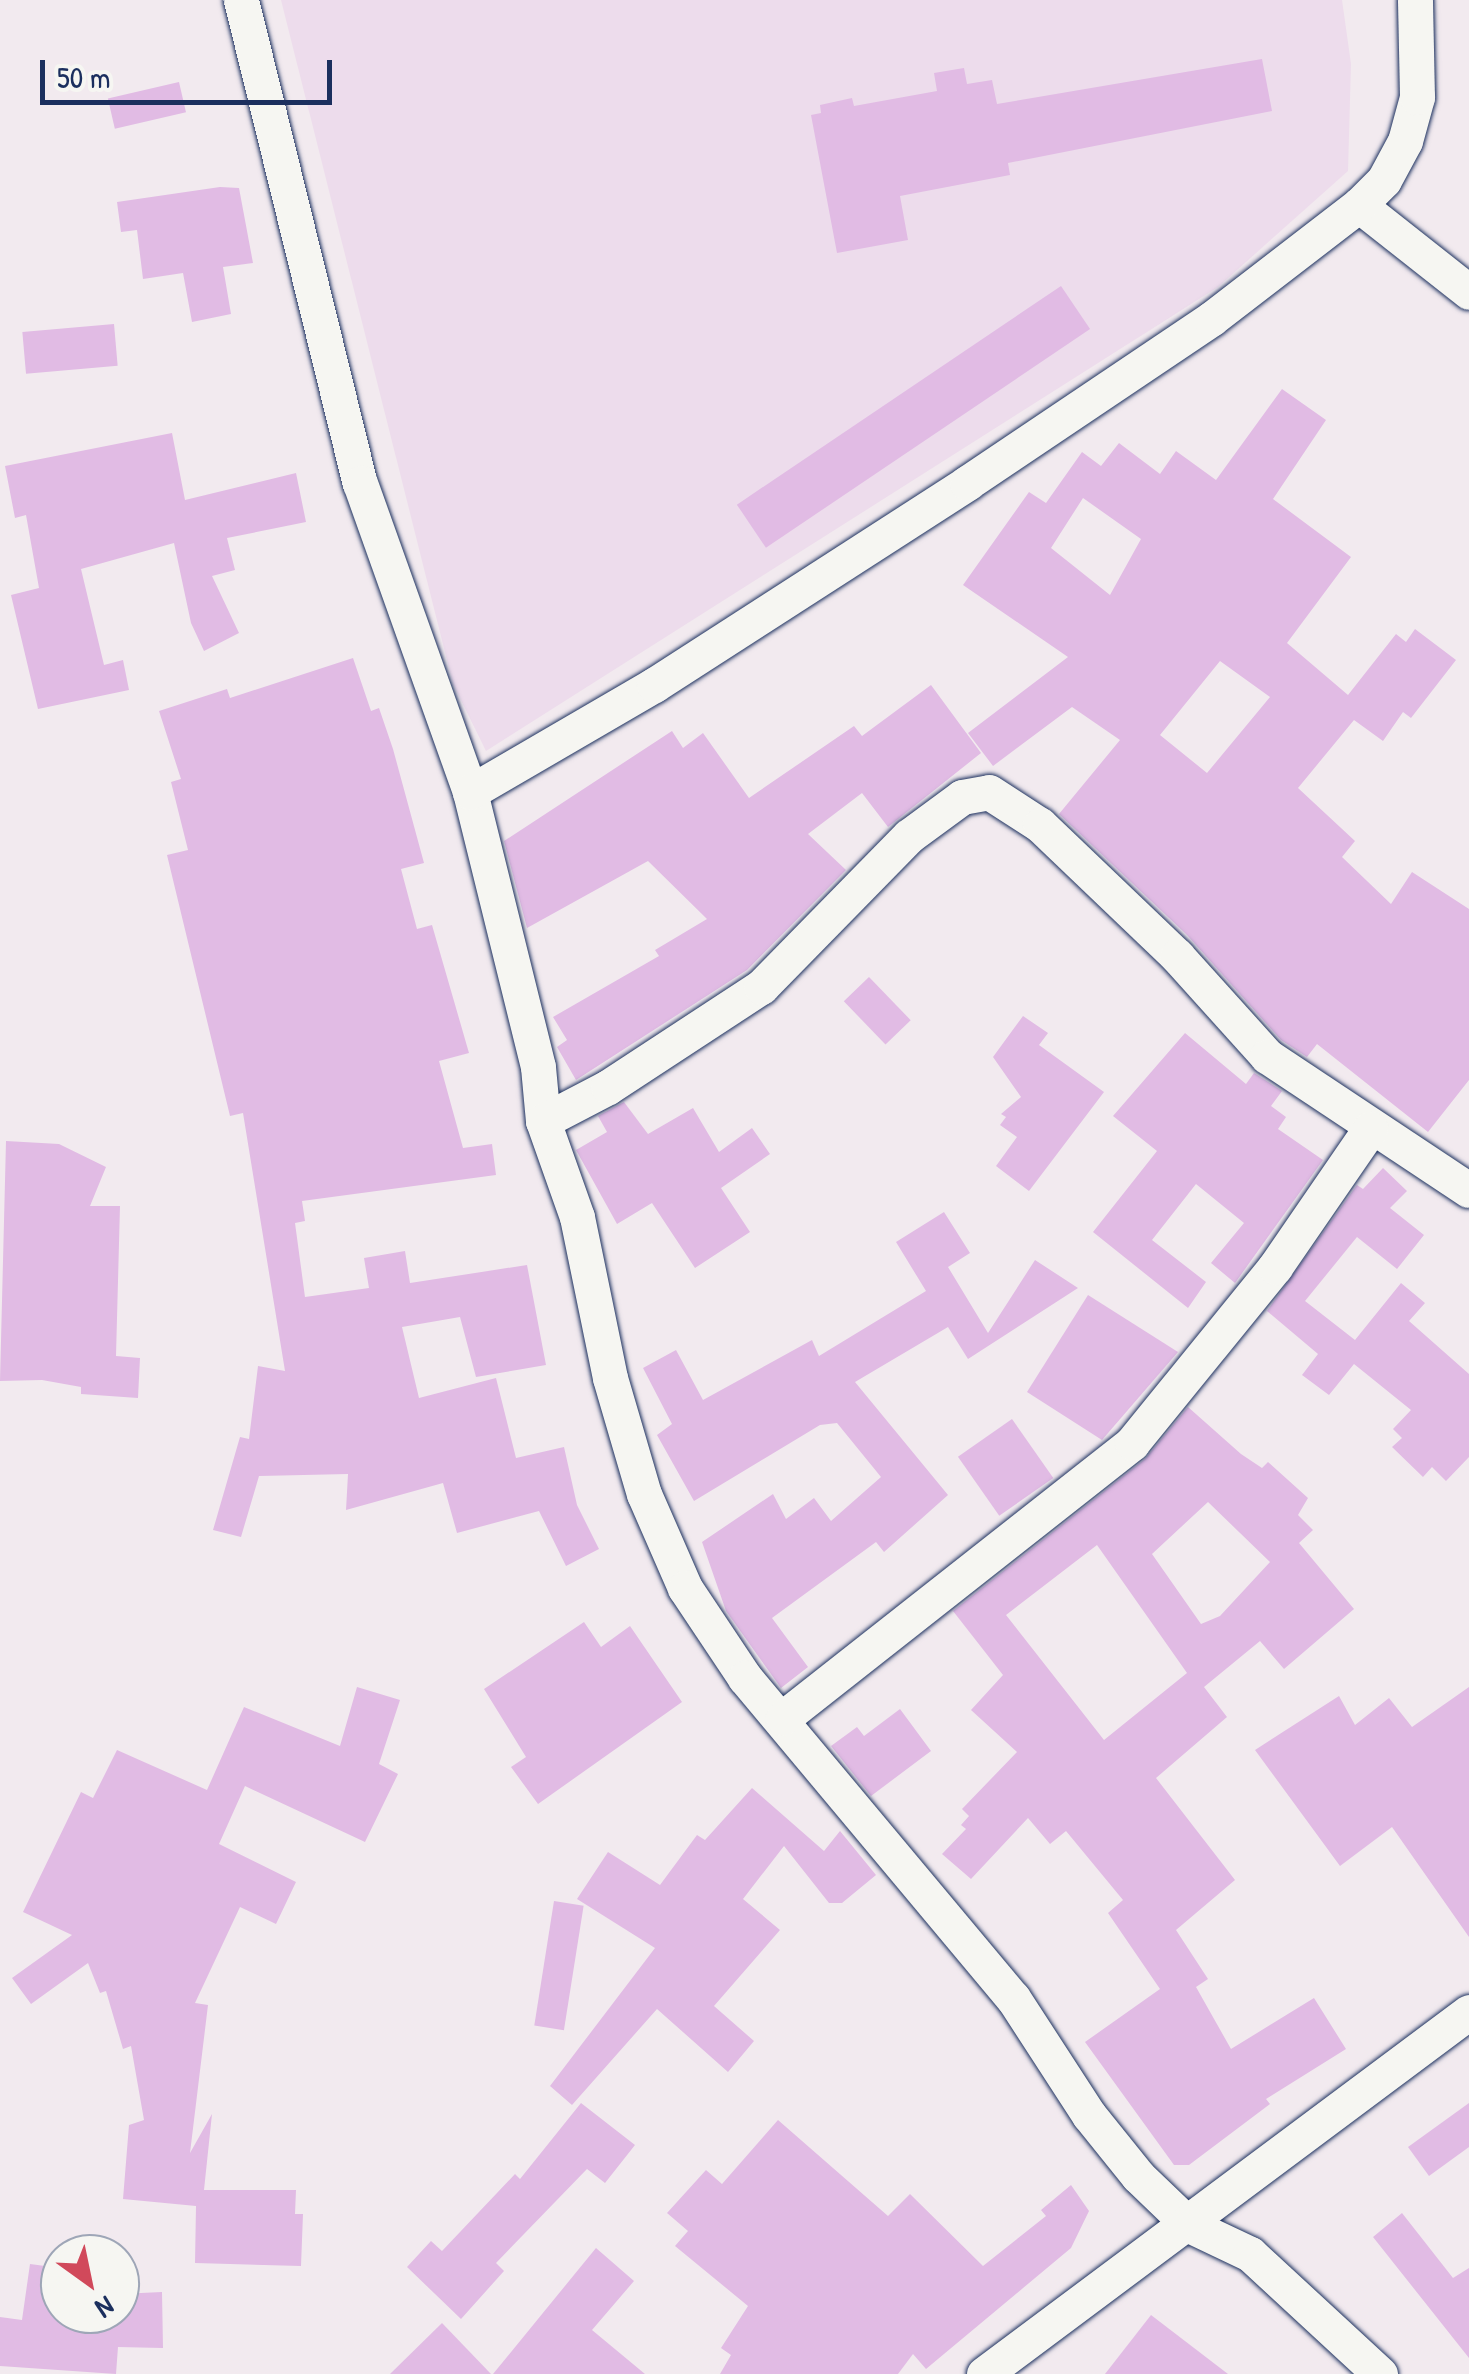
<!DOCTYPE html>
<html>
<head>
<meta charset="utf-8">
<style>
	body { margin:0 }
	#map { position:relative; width:1469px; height:2374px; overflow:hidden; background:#f2eaef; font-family:"Patrick Hand",sans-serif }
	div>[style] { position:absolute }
	.built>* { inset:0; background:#eddcec }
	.building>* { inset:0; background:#e1bbe4; transform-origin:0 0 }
	.roads { filter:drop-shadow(0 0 2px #1b2f5e) drop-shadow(0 0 2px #1b2f5e) }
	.minor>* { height:35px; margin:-17.5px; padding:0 17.5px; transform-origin:17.5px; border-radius:17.5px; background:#f6f6f2 }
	span { translate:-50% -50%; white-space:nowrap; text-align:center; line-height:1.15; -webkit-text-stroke:8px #f6f6f2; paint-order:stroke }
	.north { position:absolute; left:40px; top:2234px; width:100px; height:100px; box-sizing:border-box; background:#f6f6f2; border:2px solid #9ea6b7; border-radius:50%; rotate:147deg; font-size:28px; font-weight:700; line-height:40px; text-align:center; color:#1b2f5e }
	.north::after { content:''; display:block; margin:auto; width:35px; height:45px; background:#d1495b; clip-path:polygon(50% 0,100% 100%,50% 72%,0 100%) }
	.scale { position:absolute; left:40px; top:60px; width:292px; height:45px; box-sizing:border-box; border:5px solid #1b2f5e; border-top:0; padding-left:12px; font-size:30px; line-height:35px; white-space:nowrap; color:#1b2f5e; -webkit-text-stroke:8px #f6f6f2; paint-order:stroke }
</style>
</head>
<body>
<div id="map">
	<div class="built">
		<i style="clip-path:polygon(281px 0,1342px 0,1351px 64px,1348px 171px,1218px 287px,486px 751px,453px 684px)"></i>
	</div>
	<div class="building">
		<i style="clip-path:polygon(1262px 59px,1272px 111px,1008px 163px,1010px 175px,900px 196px,908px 240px,837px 253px,811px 115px,821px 113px,820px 105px,852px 98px,854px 106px,937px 91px,934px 73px,964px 68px,967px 84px,992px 80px,997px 104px)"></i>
		<i style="left:179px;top:82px;width:31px;height:73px;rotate:77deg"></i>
		<i style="clip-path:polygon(220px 187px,239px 188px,253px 263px,223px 267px,231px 314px,192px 322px,183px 273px,143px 279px,137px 230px,121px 232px,117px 202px)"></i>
		<i style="left:1061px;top:286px;width:52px;height:391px;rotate:56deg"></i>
		<i style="left:114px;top:324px;width:42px;height:92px;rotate:85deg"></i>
		<i style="clip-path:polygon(evenodd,1282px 389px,1326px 420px,1273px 499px,1351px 557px,1287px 643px,1348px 695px,1396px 634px,1406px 642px,1415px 629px,1456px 660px,1411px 718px,1403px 712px,1383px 741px,1354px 720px,1298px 788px,1355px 841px,1342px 857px,1391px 904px,1412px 872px,1469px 909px,1469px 1080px,1428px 1132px,1317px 1044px,1307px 1057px,1281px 1040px,1187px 935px,1059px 814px,1120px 740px,1072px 707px,993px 766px,968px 733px,1068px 657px,963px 585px,1029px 492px,1046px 503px,1082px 452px,1101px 466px,1119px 443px,1160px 474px,1176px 451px,1216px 480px,1282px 389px,1083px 498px,1141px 539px,1110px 595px,1051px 548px,1083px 498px,1282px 389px,1220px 661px,1270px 697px,1207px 773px,1160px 735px,1220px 661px)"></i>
		<i style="clip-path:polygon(172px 433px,185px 500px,296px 473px,306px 522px,227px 538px,235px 570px,212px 576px,239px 633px,204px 651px,191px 623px,174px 543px,81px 569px,104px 665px,123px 660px,129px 690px,38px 709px,11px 595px,39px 588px,26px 515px,15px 518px,5px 466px)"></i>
		<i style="clip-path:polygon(353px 658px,371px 711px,379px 708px,393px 749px,424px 863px,401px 869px,417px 929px,432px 925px,469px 1053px,439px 1061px,463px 1148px,492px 1144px,496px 1175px,302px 1201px,305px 1221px,295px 1223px,305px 1297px,369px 1288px,364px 1258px,405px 1251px,410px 1283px,527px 1265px,546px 1365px,476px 1377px,460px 1317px,402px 1327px,419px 1398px,496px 1378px,516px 1458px,564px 1447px,577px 1505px,599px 1549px,566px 1566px,539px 1511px,457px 1533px,443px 1483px,346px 1510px,348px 1474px,259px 1476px,241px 1537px,213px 1530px,240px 1437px,249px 1439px,258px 1366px,285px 1371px,243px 1113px,230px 1116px,167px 855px,188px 850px,171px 782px,181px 779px,159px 711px,227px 689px,230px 698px)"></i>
		<i style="clip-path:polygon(931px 685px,981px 753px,888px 827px,862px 793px,808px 834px,846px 870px,747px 970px,576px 1080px,557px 1047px,567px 1040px,553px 1017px,659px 956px,655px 950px,707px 919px,648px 861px,527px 928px,504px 841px,672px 731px,683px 748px,703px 733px,749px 798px,854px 726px,862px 736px)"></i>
		<i style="left:869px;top:977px;width:60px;height:35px;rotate:46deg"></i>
		<i style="clip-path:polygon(1023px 1016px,1048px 1033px,1039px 1045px,1104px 1092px,1029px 1191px,996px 1166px,1017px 1137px,1000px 1125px,1006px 1117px,1001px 1114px,1021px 1097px,993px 1057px)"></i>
		<i style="clip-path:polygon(1185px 1033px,1246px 1084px,1254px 1073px,1282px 1091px,1271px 1106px,1286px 1117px,1278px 1129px,1323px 1160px,1235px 1283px,1211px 1263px,1244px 1223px,1196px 1184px,1152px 1240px,1206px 1282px,1188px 1308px,1093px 1232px,1157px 1151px,1113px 1116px)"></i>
		<i style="clip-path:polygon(624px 1102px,648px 1134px,693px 1108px,719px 1152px,752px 1128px,770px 1154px,721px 1188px,750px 1232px,695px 1268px,652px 1203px,617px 1224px,576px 1150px,607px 1132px,598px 1116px)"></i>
		<i style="clip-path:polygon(6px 1141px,59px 1144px,106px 1167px,90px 1206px,120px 1206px,116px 1356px,140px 1358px,138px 1398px,81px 1394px,81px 1387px,42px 1380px,0 1381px)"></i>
		<i style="clip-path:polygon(1383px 1168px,1407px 1191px,1390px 1208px,1424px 1235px,1397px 1269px,1357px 1237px,1305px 1301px,1355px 1340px,1401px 1283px,1425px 1303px,1409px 1321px,1469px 1374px,1469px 1457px,1446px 1481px,1432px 1467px,1423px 1477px,1392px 1447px,1402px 1438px,1393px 1429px,1411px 1410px,1354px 1364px,1329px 1395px,1302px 1375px,1318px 1354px,1267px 1311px,1357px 1185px,1363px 1189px)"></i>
		<i style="clip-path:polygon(944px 1212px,970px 1253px,948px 1267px,988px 1333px,1035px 1260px,1078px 1288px,968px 1359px,948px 1327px,855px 1382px,948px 1495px,884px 1552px,876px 1542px,772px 1618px,808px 1667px,781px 1688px,726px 1611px,702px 1542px,773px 1494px,786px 1519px,814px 1498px,831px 1521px,881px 1477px,837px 1423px,820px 1425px,694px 1501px,657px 1435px,672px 1424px,643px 1368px,676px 1350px,703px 1400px,812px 1340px,819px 1356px,926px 1291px,896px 1242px)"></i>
		<i style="clip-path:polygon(1088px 1295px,1178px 1352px,1102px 1440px,1027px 1392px)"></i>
		<i style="clip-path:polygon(evenodd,1188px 1407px,1241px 1454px,1262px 1468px,1268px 1462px,1308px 1498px,1298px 1515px,1313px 1530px,1299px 1543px,1354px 1609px,1284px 1669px,1260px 1641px,1204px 1687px,1227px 1717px,1156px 1778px,1235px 1880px,1176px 1930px,1208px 1979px,1196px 1987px,1231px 2049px,1314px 1998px,1346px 2049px,1266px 2099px,1270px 2104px,1189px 2165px,1174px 2165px,1085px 2042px,1160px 1989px,1108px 1913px,1123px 1900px,1066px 1831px,1050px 1844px,1028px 1818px,971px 1879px,942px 1854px,966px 1829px,961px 1825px,969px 1816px,962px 1809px,1017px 1752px,971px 1710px,1003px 1675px,953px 1611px,1145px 1459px,1188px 1407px,1208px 1502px,1270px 1562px,1220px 1616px,1201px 1624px,1152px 1554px,1208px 1502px,1188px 1407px,1097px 1545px,1187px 1673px,1104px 1740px,1006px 1615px,1097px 1545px)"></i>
		<i style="left:1012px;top:1419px;width:72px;height:66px;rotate:55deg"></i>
		<i style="clip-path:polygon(584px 1622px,601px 1647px,630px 1626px,682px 1702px,538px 1804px,511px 1767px,526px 1757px,484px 1689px)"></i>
		<i style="clip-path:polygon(357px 1687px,400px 1700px,379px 1764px,398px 1774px,365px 1842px,245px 1786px,219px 1844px,296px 1882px,276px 1924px,240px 1907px,195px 2003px,208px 2005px,190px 2153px,212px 2114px,204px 2190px,296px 2190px,295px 2214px,303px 2214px,301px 2266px,195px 2263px,196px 2206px,123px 2199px,129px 2125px,144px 2120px,131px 2046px,123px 2049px,106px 1991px,100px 1993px,88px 1963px,31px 2004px,12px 1978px,72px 1935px,23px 1912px,81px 1792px,93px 1798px,117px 1750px,207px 1790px,244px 1707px,340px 1746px)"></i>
		<i style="clip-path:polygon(1469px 1687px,1469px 1937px,1392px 1827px,1340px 1866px,1255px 1750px,1339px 1696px,1355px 1725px,1389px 1698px,1412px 1727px)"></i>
		<i style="clip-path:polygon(900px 1709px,931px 1751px,871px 1796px,831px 1746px,857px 1727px,864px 1736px)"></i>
		<i style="clip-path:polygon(752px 1788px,824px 1851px,840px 1831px,876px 1875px,842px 1903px,829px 1903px,784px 1846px,743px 1899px,780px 1930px,714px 2006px,754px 2041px,728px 2072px,657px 2009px,572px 2105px,550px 2086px,655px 1948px,577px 1899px,608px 1852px,660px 1885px,697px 1835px,705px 1840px)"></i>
		<i style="left:554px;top:1901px;width:30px;height:126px;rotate:9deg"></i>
		<i style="clip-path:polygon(581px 2103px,635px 2145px,605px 2183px,587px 2169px,496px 2263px,504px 2271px,461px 2319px,407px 2267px,431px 2241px,442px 2251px,515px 2174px,520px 2179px)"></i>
		<i style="clip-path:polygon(1469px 2103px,1469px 2147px,1429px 2176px,1408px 2147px)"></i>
		<i style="clip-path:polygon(778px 2120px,888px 2216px,910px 2194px,983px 2266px,1046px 2216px,1041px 2210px,1071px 2185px,1089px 2211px,1071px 2248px,926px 2369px,913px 2354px,898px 2374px,720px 2374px,731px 2355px,721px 2348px,748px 2306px,675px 2246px,688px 2231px,667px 2213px,706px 2170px,722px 2184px)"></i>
		<i style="clip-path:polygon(1402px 2213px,1453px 2278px,1469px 2268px,1469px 2358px,1373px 2237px)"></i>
		<i style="clip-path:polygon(596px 2248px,634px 2281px,592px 2330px,645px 2374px,493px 2374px)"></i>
		<i style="clip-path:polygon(30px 2264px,60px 2268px,60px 2314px,120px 2314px,120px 2294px,162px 2292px,163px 2348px,118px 2347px,116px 2374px,0 2366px,0 2317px,22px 2320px)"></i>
		<i style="clip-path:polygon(1151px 2315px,1228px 2374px,1105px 2374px)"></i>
		<i style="clip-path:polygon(442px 2323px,491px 2374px,390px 2374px)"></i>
	</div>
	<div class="roads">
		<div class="minor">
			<i style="left:241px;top:0;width:497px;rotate:76.2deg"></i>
			<i style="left:360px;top:483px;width:328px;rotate:70.4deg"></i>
			<i style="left:470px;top:792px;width:283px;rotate:76.1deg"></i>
			<i style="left:538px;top:1067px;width:54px;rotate:84.7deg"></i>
			<i style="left:543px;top:1121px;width:102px;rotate:70.5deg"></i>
			<i style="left:577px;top:1217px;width:164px;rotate:78.4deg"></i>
			<i style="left:610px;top:1378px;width:121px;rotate:73.7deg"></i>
			<i style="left:644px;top:1494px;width:103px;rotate:66.4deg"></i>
			<i style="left:685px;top:1588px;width:108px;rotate:56.3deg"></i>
			<i style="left:745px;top:1678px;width:417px;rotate:50.1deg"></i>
			<i style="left:1013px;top:1998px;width:140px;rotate:57deg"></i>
			<i style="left:1089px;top:2115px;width:78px;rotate:51.2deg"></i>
			<i style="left:1138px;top:2176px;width:71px;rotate:43.9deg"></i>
			<i style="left:1189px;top:2225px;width:68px;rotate:25.4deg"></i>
			<i style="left:1250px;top:2254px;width:177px;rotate:42.7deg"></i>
			<i style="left:1359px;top:205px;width:140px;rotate:38.3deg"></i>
			<i style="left:470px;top:792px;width:213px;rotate:-30.2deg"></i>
			<i style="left:654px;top:685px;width:373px;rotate:-32.8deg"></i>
			<i style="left:967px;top:483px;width:294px;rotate:-33.9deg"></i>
			<i style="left:1211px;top:319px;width:187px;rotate:-37.6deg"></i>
			<i style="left:1359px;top:205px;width:35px;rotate:-45deg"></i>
			<i style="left:1384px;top:180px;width:44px;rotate:-61.7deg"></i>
			<i style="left:1405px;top:141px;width:46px;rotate:-74.7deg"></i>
			<i style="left:1417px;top:97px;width:97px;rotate:-91.2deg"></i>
			<i style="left:543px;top:1121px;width:73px;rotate:-27.6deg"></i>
			<i style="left:608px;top:1087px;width:183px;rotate:-33.2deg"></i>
			<i style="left:761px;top:987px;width:211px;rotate:-45.6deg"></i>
			<i style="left:909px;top:836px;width:66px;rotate:-36.3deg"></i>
			<i style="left:962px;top:797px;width:27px;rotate:-10deg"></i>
			<i style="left:989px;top:792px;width:61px;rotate:32.9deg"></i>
			<i style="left:1040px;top:825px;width:190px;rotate:43.7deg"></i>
			<i style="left:1177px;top:956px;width:135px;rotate:48deg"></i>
			<i style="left:1267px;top:1056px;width:242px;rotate:33.6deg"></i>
			<i style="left:783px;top:1718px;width:444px;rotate:-38.2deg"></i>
			<i style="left:1132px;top:1443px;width:227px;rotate:-50.9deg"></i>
			<i style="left:1275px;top:1267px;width:168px;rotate:-55.5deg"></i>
			<i style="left:984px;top:2374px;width:605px;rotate:-36.74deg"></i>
		</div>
	</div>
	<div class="north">N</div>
	<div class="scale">50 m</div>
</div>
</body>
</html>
